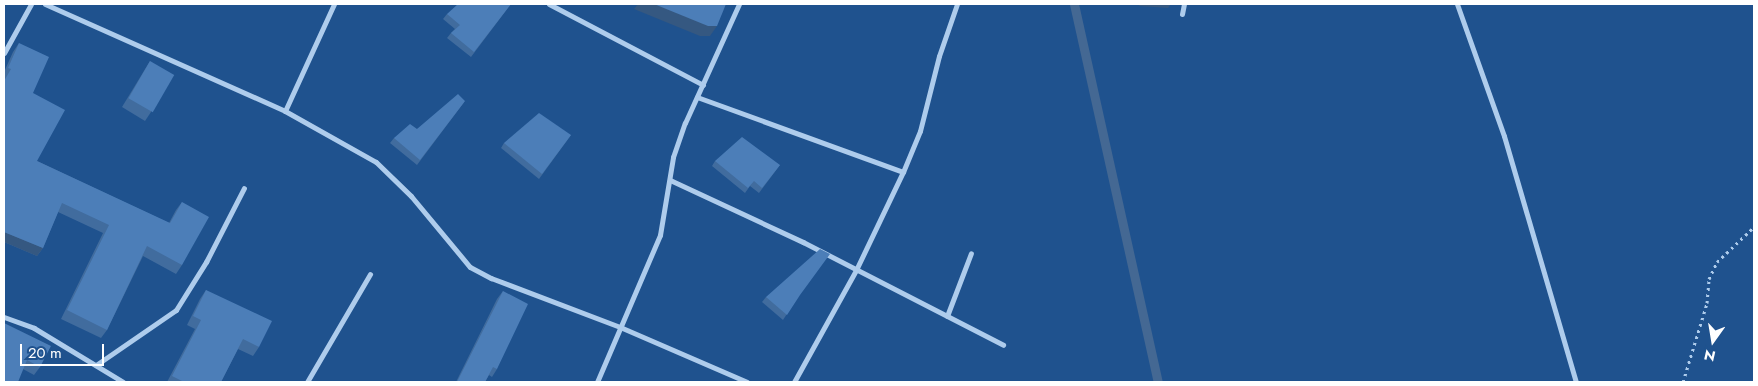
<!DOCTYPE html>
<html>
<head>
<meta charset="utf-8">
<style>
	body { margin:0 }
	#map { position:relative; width:1758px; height:386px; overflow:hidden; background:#1f528e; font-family:Jost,sans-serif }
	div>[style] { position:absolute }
	.stream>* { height:9px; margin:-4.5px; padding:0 4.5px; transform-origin:4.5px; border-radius:4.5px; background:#446893 }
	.path>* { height:3px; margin-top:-1.5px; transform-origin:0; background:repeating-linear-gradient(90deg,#aeccec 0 2.5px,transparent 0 6.5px) }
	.minor>* { height:5px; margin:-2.5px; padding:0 2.5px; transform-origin:2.5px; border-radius:2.5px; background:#aeccec }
	.wall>* { inset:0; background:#416c9e }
	.shaded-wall>* { inset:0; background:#355881 }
	.building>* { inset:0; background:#4c7eb8; transform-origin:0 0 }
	span { translate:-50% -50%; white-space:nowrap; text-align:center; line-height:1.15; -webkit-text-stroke:5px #1f528e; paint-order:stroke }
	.frame { position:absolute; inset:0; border:5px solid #fff; pointer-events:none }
	.north { position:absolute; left:1688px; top:316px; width:50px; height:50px; -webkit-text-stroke:4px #1f528e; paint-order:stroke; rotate:193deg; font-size:14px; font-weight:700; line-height:20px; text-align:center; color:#fff }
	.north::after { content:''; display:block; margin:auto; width:18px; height:22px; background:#fff; clip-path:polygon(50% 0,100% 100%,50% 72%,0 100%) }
	.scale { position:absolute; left:20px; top:344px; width:84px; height:22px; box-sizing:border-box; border:2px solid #fff; border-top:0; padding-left:6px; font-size:15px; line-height:18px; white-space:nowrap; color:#fff; -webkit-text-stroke:4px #1f528e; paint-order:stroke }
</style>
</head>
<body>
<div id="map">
	<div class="stream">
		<i style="left:1074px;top:4px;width:387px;rotate:77.5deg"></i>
	</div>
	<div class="path">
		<i style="left:1683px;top:382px;width:83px;rotate:-73.1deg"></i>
		<i style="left:1707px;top:303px;width:24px;rotate:-85deg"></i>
		<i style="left:1709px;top:279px;width:19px;rotate:-65deg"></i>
		<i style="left:1717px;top:262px;width:51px;rotate:-43.4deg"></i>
	</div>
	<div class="minor">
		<i style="left:45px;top:4px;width:263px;rotate:24deg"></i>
		<i style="left:285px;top:111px;width:104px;rotate:29.3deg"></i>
		<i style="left:376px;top:162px;width:49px;rotate:44.2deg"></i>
		<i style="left:411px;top:196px;width:92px;rotate:50.3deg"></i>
		<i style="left:470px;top:267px;width:24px;rotate:28deg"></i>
		<i style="left:491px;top:278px;width:138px;rotate:20.8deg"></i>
		<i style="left:620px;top:327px;width:138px;rotate:23.4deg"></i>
		<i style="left:549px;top:4px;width:174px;rotate:27.7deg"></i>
		<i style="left:1457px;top:4px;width:140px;rotate:70.4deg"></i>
		<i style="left:1504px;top:136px;width:256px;rotate:73.7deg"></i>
		<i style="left:1182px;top:14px;width:10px;rotate:-79deg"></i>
		<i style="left:4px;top:53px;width:56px;rotate:-61.1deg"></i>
		<i style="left:697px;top:97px;width:219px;rotate:20deg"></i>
		<i style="left:285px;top:111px;width:118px;rotate:-65.4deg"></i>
		<i style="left:670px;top:180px;width:147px;rotate:25deg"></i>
		<i style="left:803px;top:242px;width:225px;rotate:27.2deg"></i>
		<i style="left:947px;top:316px;width:67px;rotate:-69.1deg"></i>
		<i style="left:4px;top:317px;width:32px;rotate:20deg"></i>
		<i style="left:34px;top:328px;width:104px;rotate:31.2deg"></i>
		<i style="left:96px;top:365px;width:97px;rotate:-34.5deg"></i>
		<i style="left:176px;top:310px;width:57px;rotate:-58deg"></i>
		<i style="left:206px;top:262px;width:83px;rotate:-62.8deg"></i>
		<i style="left:307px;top:382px;width:125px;rotate:-59.7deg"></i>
		<i style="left:597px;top:382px;width:160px;rotate:-66.8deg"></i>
		<i style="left:660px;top:235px;width:79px;rotate:-80.5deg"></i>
		<i style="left:673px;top:157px;width:36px;rotate:-71deg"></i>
		<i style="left:685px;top:123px;width:131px;rotate:-65.6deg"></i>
		<i style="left:794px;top:382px;width:128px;rotate:-61deg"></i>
		<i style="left:856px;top:270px;width:109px;rotate:-64.4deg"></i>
		<i style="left:903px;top:172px;width:44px;rotate:-67.5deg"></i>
		<i style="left:920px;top:131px;width:77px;rotate:-75.8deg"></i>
		<i style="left:939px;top:56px;width:55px;rotate:-70.9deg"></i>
	</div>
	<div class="wall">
		<i style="clip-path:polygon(511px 4px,471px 57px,447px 38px,451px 33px,455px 29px,443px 19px,447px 14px)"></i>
		<i style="clip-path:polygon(19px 43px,33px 93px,37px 161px,169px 223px,176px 210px,182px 202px,182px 265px,176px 274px,143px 256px,107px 330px,101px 338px,61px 319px,103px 233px,58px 212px,43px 248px,37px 256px,4px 242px,4px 79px,5px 77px,4px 77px,4px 72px,13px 52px)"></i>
		<i style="clip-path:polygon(150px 61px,151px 112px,145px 121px,122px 107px)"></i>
		<i style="clip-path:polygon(465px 101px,417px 165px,390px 143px,394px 138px,417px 129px)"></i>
		<i style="clip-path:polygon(571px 135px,539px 179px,501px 148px,504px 143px)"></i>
		<i style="clip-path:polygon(715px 161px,780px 165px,759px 193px,750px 186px,745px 193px,712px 166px)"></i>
		<i style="clip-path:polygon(206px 290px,259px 347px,253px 356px,238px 349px,221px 382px,167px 382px,195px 329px,187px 325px,200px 299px)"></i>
		<i style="clip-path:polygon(503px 291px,497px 369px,492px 377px,489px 375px,485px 382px,456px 382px,497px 299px)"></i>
		<i style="clip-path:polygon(766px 297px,798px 297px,783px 320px,762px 302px)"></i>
		<i style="clip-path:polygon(4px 323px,40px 367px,34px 375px,23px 369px)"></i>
	</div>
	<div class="shaded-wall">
		<i style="clip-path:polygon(638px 4px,654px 4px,717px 26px,710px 36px,700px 36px,634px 9px)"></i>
		<i style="clip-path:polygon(1140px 4px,1171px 4px,1168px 8px,1139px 6px)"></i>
		<i style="clip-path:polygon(4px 232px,43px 248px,37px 256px,4px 242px)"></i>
	</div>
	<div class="building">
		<i style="clip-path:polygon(458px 4px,511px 4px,474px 52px,451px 33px,460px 25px,447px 14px)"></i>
		<i style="clip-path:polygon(654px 4px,726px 4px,717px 26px,708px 26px)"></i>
		<i style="clip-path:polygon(19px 43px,49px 57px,33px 93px,65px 110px,37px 161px,170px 223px,182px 202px,209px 217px,182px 265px,147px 246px,107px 330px,67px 310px,109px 225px,62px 203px,43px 248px,4px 232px,4px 81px,11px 69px,8px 68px)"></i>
		<i style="left:150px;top:61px;width:28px;height:43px;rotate:30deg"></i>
		<i style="clip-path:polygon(458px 94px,465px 101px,420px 160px,394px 138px,410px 124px,417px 129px)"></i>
		<i style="clip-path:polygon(539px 113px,571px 135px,542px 174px,504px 143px)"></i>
		<i style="clip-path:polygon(742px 137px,780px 165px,762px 188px,754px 181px,748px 188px,715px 161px)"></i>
		<i style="clip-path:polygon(820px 249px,830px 254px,800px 295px,787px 315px,766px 297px)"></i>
		<i style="clip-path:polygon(206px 290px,272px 321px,259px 347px,243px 339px,221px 382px,184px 382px,172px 376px,201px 320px,193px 316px)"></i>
		<i style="clip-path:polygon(503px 291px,528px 304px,497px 369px,493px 367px,485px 382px,457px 382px)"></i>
		<i style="clip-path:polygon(4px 323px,51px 346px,40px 367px,27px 360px,18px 382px,4px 382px)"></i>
	</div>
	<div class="frame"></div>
	<div class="north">N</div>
	<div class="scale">20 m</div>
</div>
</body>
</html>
